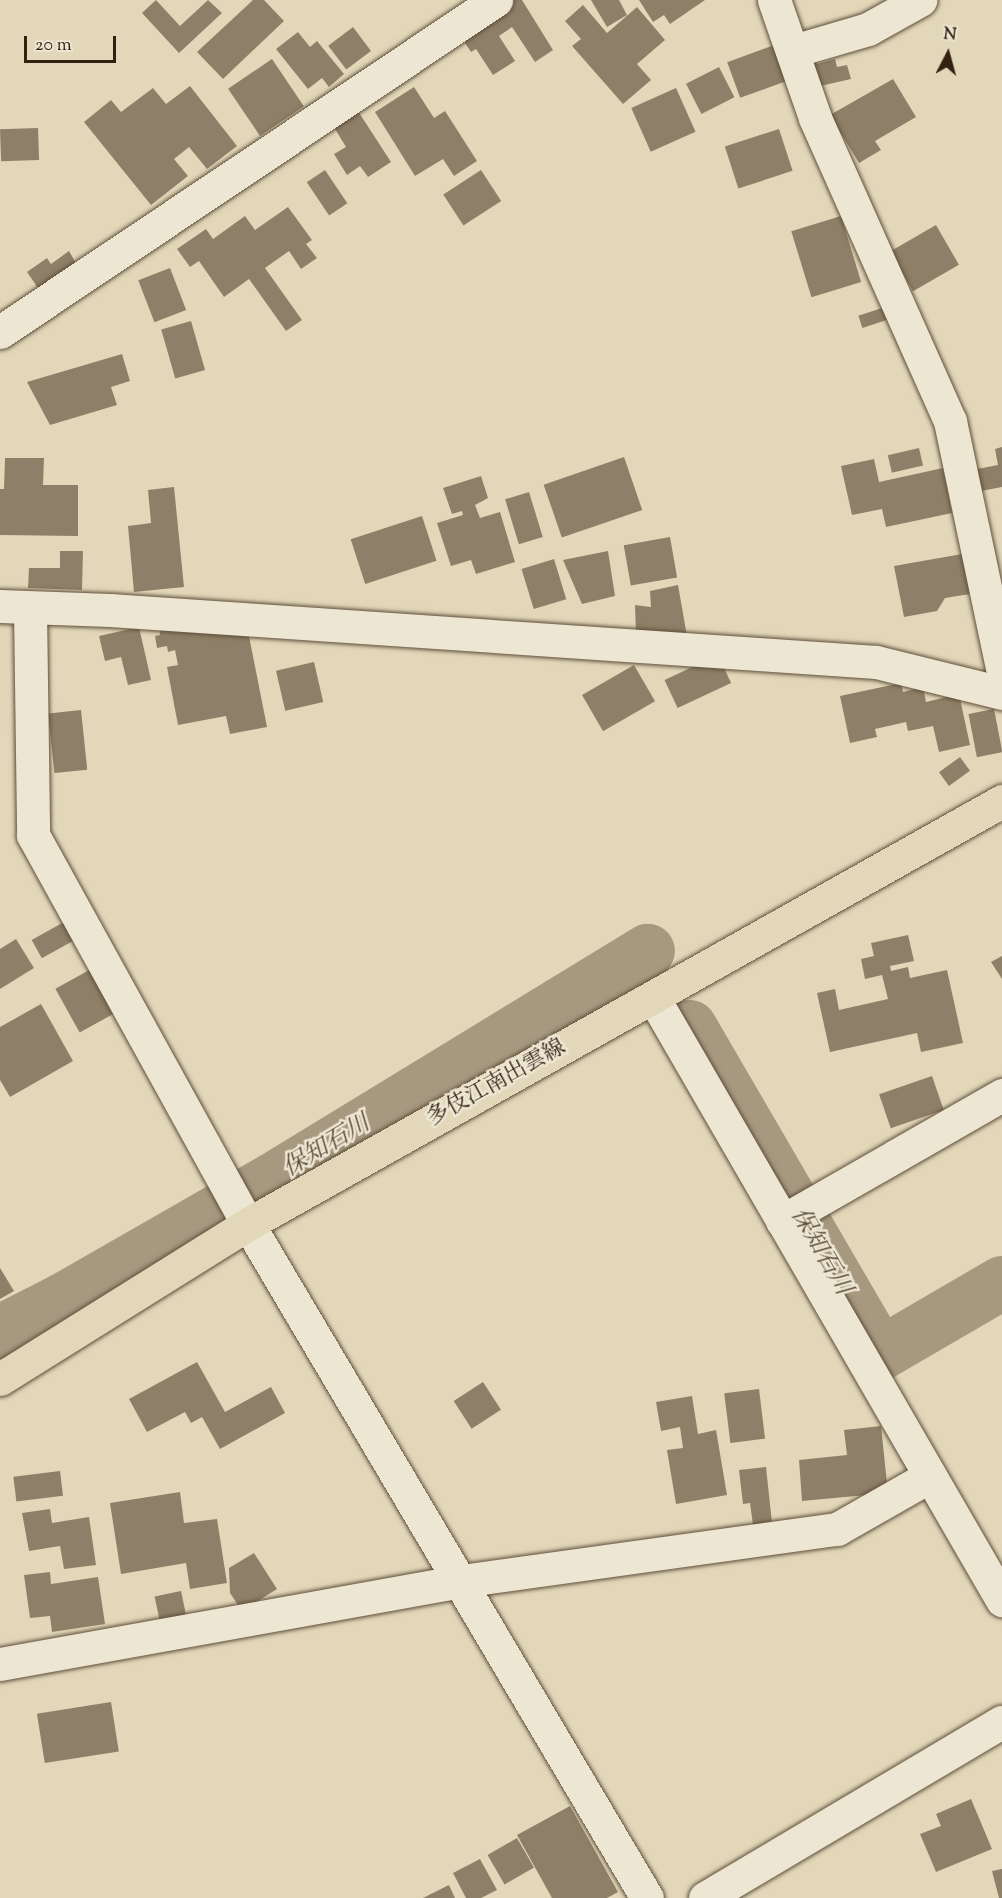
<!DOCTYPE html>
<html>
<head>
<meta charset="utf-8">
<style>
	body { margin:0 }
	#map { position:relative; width:1002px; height:1898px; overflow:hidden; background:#e2d8b9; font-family:"Sorts Mill Goudy","Noto Serif JP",serif }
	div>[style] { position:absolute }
	.river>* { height:54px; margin:-27px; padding:0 27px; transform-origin:27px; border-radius:27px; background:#a79980 }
	.building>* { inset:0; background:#8e8068; transform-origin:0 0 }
	.roads { filter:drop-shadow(0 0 2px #604e3b) drop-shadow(0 0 2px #604e3b) }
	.minor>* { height:33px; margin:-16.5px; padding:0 16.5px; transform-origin:16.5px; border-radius:16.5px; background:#ece6d2 }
	.major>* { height:33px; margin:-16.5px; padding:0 16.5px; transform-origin:16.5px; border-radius:16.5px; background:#e2d8b9 }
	span { translate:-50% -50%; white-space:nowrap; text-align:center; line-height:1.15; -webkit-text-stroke:5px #ece6d2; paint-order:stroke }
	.street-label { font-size:22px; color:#342011 }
	.water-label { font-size:24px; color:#5c4a38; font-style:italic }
	.north { position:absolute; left:918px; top:24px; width:60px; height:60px; -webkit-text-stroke:4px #ece6d2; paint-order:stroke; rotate:6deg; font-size:16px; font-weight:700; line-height:24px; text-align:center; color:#342011 }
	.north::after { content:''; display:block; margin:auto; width:21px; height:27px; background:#342011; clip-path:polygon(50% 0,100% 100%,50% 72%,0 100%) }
	.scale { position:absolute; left:24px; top:36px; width:92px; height:27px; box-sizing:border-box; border:3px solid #342011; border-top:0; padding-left:8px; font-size:18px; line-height:21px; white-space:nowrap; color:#342011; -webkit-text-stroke:4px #ece6d2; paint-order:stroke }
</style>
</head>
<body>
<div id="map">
	<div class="river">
		<i style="left:690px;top:1027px;width:378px;rotate:59.8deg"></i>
		<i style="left:880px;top:1354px;width:141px;rotate:-30.2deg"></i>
		<i style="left:0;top:1332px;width:71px;rotate:-26.9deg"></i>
		<i style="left:63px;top:1300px;width:243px;rotate:-29.8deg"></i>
		<i style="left:274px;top:1179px;width:438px;rotate:-31.4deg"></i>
	</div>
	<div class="building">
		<i style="clip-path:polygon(156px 0,180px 26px,208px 0,222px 13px,179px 53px,142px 13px)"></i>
		<i style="clip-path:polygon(253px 0,264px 0,284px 21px,223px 79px,197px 52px)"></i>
		<i style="clip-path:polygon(513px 0,522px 0,553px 50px,535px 62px,512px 27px,499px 36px,515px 61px,493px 75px,476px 49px,471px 52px,459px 34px)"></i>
		<i style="clip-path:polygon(591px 0,619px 0,627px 15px,607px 27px)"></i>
		<i style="clip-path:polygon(639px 0,705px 0,670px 24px,664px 15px,653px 22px)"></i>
		<i style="clip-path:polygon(583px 5px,607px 33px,637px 7px,665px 40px,637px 64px,651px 80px,623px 104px,572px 46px,581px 39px,565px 21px)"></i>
		<i style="left:353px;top:27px;width:30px;height:31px;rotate:53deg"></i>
		<i style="clip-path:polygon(298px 32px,310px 47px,317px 41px,344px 74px,329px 87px,322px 78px,308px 89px,276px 49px)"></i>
		<i style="left:777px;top:44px;width:38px;height:53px;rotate:70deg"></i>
		<i style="left:272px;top:59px;width:57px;height:53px;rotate:56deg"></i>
		<i style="clip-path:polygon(835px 59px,837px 67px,847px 65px,851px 79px,820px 86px,814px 65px)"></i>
		<i style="left:719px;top:67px;width:34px;height:37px;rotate:63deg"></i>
		<i style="clip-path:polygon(893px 79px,916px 117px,875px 141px,881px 150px,859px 163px,830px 115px)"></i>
		<i style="clip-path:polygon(190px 86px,237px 146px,207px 169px,189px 147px,174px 159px,188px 176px,151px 205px,84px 122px,111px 100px,121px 112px,153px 88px,166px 104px)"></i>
		<i style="clip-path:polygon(414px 87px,434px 118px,445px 111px,477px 161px,454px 176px,443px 159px,415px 176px,375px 112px)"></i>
		<i style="left:676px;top:88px;width:48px;height:49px;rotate:66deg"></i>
		<i style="clip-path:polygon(356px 108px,391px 162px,368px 177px,360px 166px,347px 175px,334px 154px,346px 147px,332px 124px)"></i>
		<i style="left:38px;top:128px;width:32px;height:38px;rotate:88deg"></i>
		<i style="left:779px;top:129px;width:44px;height:57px;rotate:72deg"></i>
		<i style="left:325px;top:170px;width:40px;height:22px;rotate:56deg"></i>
		<i style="left:481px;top:170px;width:37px;height:45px;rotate:57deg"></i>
		<i style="clip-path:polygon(288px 207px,312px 240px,306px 244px,317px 258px,301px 269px,289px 251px,265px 268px,302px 320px,286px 331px,249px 279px,224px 297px,199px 261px,190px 267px,177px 249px,206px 229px,213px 239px,245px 216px,255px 230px)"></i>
		<i style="left:841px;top:216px;width:69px;height:52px;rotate:73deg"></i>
		<i style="left:936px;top:225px;width:46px;height:53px;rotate:60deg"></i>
		<i style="clip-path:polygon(69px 251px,77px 265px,40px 291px,27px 272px,47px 258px,51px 264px)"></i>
		<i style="left:170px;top:268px;width:45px;height:34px;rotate:69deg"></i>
		<i style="left:885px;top:307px;width:13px;height:28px;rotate:72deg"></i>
		<i style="left:191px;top:321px;width:51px;height:31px;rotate:74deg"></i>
		<i style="clip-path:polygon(122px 354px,130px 381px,111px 387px,117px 405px,50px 425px,27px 382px)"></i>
		<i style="clip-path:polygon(1002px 447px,1002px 487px,981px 491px,977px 469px,998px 465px,995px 449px)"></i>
		<i style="left:919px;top:448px;width:18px;height:32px;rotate:77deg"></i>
		<i style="left:624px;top:457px;width:56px;height:85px;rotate:71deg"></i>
		<i style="clip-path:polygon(5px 458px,44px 458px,43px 485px,78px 485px,78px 536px,0 535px,0 489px,4px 489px)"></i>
		<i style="clip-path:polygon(874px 459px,879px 482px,943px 468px,952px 513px,886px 527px,882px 509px,852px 515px,841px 466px)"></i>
		<i style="clip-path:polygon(481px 476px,488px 498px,475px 505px,480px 518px,500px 512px,515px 562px,476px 574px,471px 560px,451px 566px,437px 523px,463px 515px,462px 511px,452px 514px,443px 488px)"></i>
		<i style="clip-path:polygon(174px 487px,184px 587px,134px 592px,128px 526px,151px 523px,148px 490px)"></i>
		<i style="left:529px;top:492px;width:47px;height:25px;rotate:73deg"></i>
		<i style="left:422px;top:516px;width:47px;height:75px;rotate:72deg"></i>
		<i style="left:670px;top:537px;width:41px;height:47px;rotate:80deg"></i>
		<i style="clip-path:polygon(60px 551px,83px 551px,82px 590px,28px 588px,29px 568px,60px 568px)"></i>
		<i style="clip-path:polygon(608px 551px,615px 596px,582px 604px,563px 560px)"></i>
		<i style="clip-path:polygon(962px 554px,970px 594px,945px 598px,937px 611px,904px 617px,894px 566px)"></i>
		<i style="left:554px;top:559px;width:42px;height:34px;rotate:73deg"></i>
		<i style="clip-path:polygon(678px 585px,687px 636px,636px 634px,635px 605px,651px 607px,650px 591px)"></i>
		<i style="clip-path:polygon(159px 626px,248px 631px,267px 727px,230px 734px,226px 716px,178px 725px,167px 667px,178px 665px,175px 650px,168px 652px,167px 646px,157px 648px,155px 636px,160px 635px)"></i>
		<i style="clip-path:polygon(139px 627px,151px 680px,128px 685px,121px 657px,105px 661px,99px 636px)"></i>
		<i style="left:718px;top:655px;width:31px;height:59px;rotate:65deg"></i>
		<i style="left:314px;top:662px;width:41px;height:39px;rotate:77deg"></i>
		<i style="left:634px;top:665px;width:42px;height:60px;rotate:60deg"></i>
		<i style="clip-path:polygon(901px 683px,903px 692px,923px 687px,926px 702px,959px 694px,970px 745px,939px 752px,933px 726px,908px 731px,906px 722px,875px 729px,877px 737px,850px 743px,840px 696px)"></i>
		<i style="left:994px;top:709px;width:44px;height:26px;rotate:79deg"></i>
		<i style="left:81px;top:710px;width:60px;height:33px;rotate:84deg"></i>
		<i style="left:960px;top:757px;width:17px;height:26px;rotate:54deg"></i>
		<i style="left:64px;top:922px;width:21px;height:37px;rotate:61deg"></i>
		<i style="clip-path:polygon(908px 935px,914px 961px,890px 966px,891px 971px,908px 967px,910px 978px,947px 970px,963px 1043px,921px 1052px,917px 1033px,830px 1052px,817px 993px,835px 989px,839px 1010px,888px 999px,882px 975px,865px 979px,861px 959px,874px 956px,871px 943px)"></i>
		<i style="clip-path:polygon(16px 939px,34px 968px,0 989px,0 949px)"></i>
		<i style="clip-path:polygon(1002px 956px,1002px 979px,991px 962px)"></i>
		<i style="left:93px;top:968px;width:50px;height:43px;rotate:61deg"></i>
		<i style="clip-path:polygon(41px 1004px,73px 1061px,10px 1097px,0 1080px,0 1027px)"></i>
		<i style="left:932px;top:1076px;width:36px;height:56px;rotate:71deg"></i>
		<i style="clip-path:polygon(0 1268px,14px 1291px,0 1299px)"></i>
		<i style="clip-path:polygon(197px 1362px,225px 1412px,271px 1387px,285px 1413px,220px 1449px,202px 1417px,191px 1423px,185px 1412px,147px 1432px,129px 1399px)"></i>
		<i style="left:483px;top:1382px;width:33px;height:35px;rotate:57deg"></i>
		<i style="left:759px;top:1389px;width:50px;height:35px;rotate:83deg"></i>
		<i style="clip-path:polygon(692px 1396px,698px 1434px,716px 1430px,727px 1495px,676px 1504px,667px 1450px,683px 1448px,680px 1427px,661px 1431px,656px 1402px)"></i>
		<i style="clip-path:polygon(881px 1426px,888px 1493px,802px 1501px,799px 1460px,847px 1455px,844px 1430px)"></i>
		<i style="clip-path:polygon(766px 1467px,772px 1523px,753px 1525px,750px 1503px,743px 1504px,739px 1470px)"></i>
		<i style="left:60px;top:1471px;width:25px;height:47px;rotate:83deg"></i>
		<i style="clip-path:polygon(180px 1492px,184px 1523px,217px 1519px,227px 1583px,190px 1589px,186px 1563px,121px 1574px,110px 1503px)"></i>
		<i style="clip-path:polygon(50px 1509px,52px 1523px,89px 1517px,96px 1565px,64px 1569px,60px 1546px,29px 1551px,22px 1513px)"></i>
		<i style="clip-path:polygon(254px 1553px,277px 1589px,242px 1611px,230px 1593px,229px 1568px)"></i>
		<i style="clip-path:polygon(50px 1572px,51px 1584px,98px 1577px,105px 1624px,52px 1632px,50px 1616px,30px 1618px,24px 1575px)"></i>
		<i style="left:181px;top:1591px;width:25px;height:27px;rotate:78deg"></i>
		<i style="left:111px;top:1702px;width:50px;height:75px;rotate:81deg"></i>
		<i style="clip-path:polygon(971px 1799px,992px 1849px,936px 1872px,920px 1834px,941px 1826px,936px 1814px)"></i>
		<i style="clip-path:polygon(570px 1806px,618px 1892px,607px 1898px,552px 1898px,517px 1835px)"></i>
		<i style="left:517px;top:1838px;width:34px;height:34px;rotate:60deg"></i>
		<i style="clip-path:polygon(480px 1859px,497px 1890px,481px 1898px,466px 1898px,453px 1873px)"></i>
		<i style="clip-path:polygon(1002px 1869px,1002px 1898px,999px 1898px,992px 1871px)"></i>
		<i style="clip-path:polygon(449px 1885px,455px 1898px,423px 1898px)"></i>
	</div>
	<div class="roads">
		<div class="minor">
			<i style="left:774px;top:0;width:125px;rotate:70.8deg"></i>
			<i style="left:815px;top:118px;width:332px;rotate:66deg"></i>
			<i style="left:950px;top:421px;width:252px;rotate:78.1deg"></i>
			<i style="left:793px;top:51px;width:78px;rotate:-16.3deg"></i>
			<i style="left:868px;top:29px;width:60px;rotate:-29.1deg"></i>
			<i style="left:0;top:332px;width:597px;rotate:-33.8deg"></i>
			<i style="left:0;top:606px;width:110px;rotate:2.1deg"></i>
			<i style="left:110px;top:610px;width:768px;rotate:3.88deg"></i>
			<i style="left:876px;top:662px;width:130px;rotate:13.8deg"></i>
			<i style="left:30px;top:609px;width:226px;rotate:89.2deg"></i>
			<i style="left:33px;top:835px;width:444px;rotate:61.1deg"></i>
			<i style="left:248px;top:1224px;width:783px;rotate:59.37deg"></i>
			<i style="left:653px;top:997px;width:697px;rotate:59.94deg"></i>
			<i style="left:782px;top:1221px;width:254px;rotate:-29.8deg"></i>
			<i style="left:0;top:1664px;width:468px;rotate:-10.2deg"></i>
			<i style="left:461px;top:1581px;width:380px;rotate:-7.9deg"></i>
			<i style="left:837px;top:1529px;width:107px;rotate:-29.7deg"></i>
			<i style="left:705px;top:1898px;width:345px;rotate:-30.7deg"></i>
		</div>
		<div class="major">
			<i style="left:0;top:1379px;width:292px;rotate:-32deg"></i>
			<i style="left:248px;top:1224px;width:865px;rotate:-29.29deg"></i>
		</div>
	</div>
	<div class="street-label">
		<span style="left:497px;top:1084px;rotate:-29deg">多伎江南出雲線</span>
	</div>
	<div class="water-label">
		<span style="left:327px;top:1147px;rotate:-31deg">保知石川</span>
		<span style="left:820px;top:1252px;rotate:60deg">保知石川</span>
	</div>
	<div class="north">N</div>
	<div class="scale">20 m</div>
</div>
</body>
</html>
